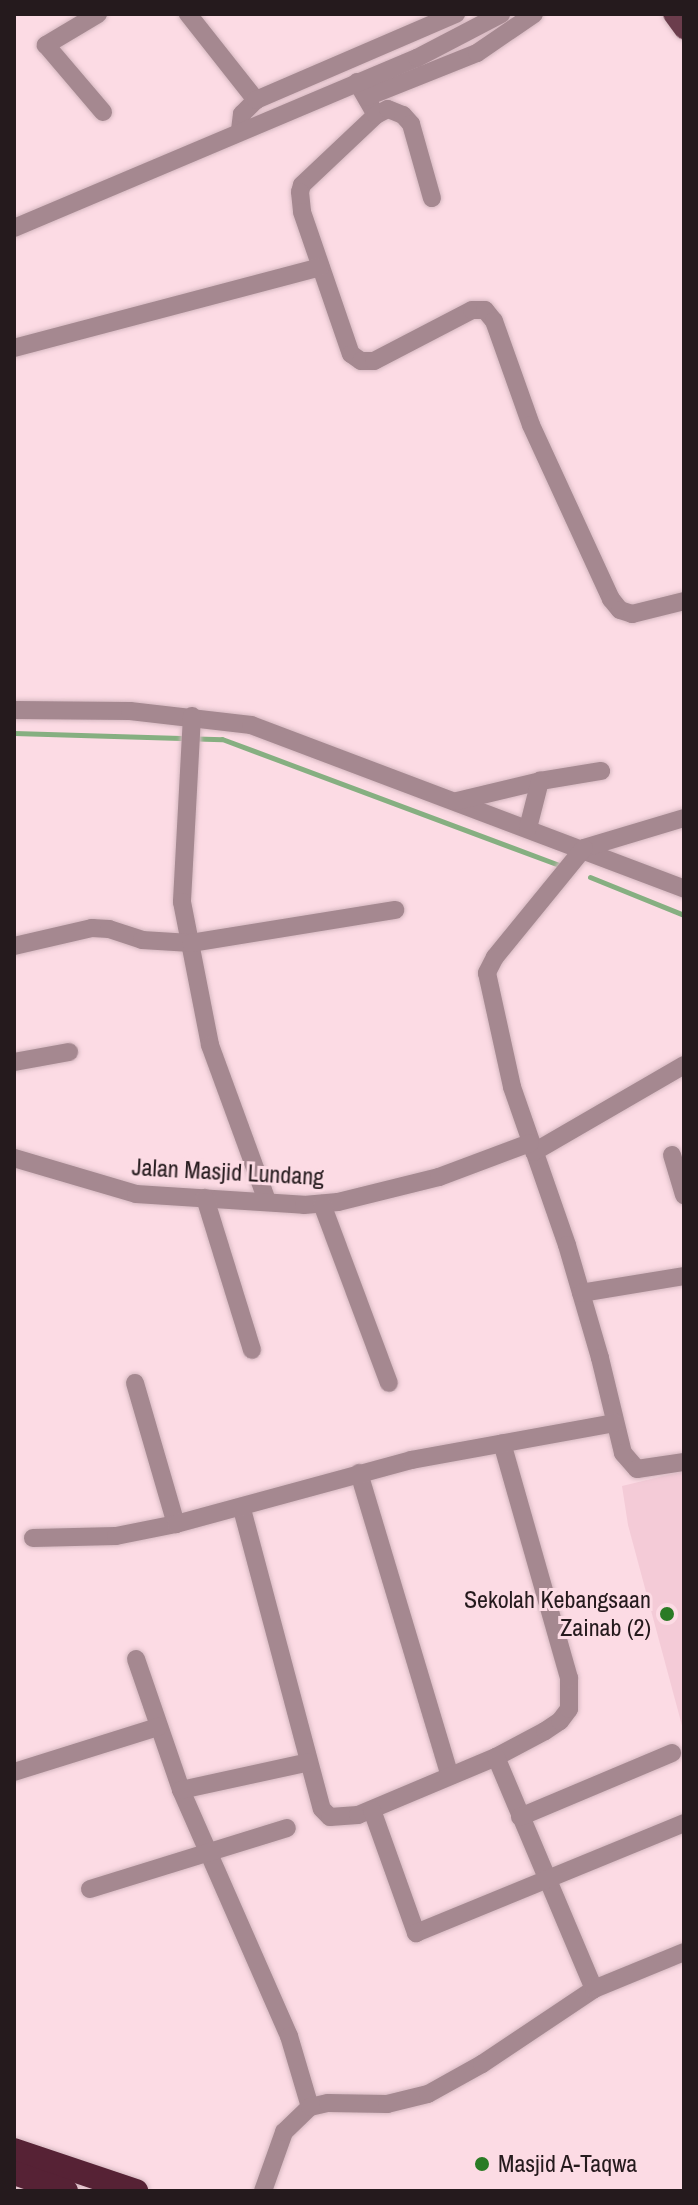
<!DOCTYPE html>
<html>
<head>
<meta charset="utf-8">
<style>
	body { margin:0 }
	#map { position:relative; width:698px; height:2205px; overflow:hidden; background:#fcdbe4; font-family:"Archivo Narrow",sans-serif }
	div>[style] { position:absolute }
	.built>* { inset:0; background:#f4cbd7 }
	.stream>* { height:5px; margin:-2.5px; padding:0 2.5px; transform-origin:2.5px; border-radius:2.5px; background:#86af81 }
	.roads { filter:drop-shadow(0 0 2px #d5b8c0) drop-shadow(0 0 2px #d5b8c0) }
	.minor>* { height:18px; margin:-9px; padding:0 9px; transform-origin:9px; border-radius:9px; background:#a58890 }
	.major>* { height:20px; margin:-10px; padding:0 10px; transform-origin:10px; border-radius:10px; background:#6b3d4c }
	.highway>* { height:24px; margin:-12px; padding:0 12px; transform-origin:12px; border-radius:12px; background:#562235 }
	.dots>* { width:22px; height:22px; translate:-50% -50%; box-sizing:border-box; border:4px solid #fcdbe4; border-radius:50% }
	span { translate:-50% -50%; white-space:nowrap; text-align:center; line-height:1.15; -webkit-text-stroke:6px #fcdbe4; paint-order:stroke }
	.street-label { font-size:24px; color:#251a1d }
	.poi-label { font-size:24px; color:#251a1d }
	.right { translate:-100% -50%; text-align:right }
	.left { translate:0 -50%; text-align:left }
	.frame { position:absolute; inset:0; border:16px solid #251a1d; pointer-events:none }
</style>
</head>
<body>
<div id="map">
	<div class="built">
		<i style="clip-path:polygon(684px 1471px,684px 1733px,628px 1525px,622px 1486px)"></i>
	</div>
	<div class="stream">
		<i style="left:14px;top:733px;width:208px;rotate:1.7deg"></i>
		<i style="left:222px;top:739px;width:362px;rotate:20.5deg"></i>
		<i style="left:590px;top:877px;width:101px;rotate:22deg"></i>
	</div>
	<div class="roads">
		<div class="minor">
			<i style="left:98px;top:14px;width:61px;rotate:149.2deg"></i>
			<i style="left:46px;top:45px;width:88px;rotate:49.6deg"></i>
			<i style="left:188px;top:14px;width:110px;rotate:51.7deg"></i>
			<i style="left:357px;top:82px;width:38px;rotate:60deg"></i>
			<i style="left:376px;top:115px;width:102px;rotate:136.6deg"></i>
			<i style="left:302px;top:185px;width:7px;rotate:106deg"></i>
			<i style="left:300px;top:192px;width:20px;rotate:84deg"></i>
			<i style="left:302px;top:212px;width:150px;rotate:71deg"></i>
			<i style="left:351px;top:354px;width:12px;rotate:35deg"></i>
			<i style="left:361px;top:361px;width:13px"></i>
			<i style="left:374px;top:361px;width:110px;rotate:-27.5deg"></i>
			<i style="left:472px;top:310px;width:13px"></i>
			<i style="left:485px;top:310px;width:14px;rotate:51deg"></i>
			<i style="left:494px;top:321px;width:110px;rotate:70.4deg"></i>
			<i style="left:531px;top:425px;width:192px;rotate:65.3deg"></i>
			<i style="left:611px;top:599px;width:14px;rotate:51deg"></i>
			<i style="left:620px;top:610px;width:13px;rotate:18deg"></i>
			<i style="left:632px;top:614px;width:54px;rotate:-14deg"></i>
			<i style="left:367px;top:97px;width:118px;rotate:-21.8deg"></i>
			<i style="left:477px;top:53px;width:69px;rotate:-34.4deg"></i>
			<i style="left:376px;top:115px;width:13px;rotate:-27deg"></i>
			<i style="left:388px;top:109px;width:16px;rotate:22deg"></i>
			<i style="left:403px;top:115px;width:12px;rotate:48deg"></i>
			<i style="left:411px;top:124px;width:77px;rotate:74.2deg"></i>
			<i style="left:240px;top:130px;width:16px;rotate:-83deg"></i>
			<i style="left:242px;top:114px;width:20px;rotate:-45deg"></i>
			<i style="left:256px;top:100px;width:218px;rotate:-23.3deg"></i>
			<i style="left:14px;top:228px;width:437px;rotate:-22.9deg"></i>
			<i style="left:417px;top:58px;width:95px;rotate:-27.6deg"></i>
			<i style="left:14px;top:348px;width:317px;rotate:-14.8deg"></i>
			<i style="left:14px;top:710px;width:116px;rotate:0.5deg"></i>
			<i style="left:130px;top:711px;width:122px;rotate:6.6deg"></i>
			<i style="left:251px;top:725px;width:463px;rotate:20.7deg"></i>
			<i style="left:192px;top:716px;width:186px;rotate:93.1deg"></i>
			<i style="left:182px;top:902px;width:146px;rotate:78.9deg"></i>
			<i style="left:210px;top:1045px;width:166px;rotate:69.9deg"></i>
			<i style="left:457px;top:801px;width:85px;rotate:-13.5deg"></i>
			<i style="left:540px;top:781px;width:62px;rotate:-9.3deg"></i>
			<i style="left:684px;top:818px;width:104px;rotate:163.3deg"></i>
			<i style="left:584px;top:848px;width:141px;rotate:129.2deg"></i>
			<i style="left:495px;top:957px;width:18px;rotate:117deg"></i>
			<i style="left:487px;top:973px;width:117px;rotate:77.6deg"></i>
			<i style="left:512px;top:1087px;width:167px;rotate:70.8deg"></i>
			<i style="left:567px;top:1245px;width:118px;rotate:73.7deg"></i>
			<i style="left:600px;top:1358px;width:98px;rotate:76.4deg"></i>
			<i style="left:623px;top:1453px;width:21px;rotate:49deg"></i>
			<i style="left:637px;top:1469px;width:48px;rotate:-8.5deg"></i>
			<i style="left:528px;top:828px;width:49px;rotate:-75.7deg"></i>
			<i style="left:14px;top:946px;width:80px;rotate:-13deg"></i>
			<i style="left:92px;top:928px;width:17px;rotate:3deg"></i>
			<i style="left:109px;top:929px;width:35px;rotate:18deg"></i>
			<i style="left:142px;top:940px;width:49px;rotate:3.5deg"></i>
			<i style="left:191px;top:943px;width:207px;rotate:-9.2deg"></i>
			<i style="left:14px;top:1062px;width:56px;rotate:-10.3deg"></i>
			<i style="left:534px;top:1152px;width:173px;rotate:-30.1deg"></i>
			<i style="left:672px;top:1155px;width:42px;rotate:73.3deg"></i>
			<i style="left:14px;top:1158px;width:127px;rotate:16.4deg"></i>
			<i style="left:136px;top:1194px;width:168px;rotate:3.7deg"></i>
			<i style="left:304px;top:1205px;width:34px;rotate:-5deg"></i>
			<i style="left:338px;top:1202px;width:104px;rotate:-13.9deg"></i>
			<i style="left:439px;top:1177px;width:97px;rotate:-20.5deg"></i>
			<i style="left:205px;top:1198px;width:159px;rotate:72.8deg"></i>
			<i style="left:322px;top:1204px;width:191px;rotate:69.5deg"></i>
			<i style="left:581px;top:1293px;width:104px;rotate:-9.4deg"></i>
			<i style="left:135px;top:1383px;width:147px;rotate:73.8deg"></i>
			<i style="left:359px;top:1473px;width:316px;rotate:73.3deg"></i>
			<i style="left:242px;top:1509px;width:310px;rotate:75.1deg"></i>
			<i style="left:322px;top:1809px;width:11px;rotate:45deg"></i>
			<i style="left:330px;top:1817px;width:28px;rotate:-4deg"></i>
			<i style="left:358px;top:1815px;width:150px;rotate:-22.8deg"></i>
			<i style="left:496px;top:1757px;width:55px;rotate:-28deg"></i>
			<i style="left:545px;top:1731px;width:18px;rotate:-34deg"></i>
			<i style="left:560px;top:1721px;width:15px;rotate:-53deg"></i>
			<i style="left:569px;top:1709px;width:31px;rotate:-90deg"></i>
			<i style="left:569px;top:1678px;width:244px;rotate:-105.9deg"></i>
			<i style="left:33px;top:1538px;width:83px;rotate:-1.4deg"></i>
			<i style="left:116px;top:1536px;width:61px;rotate:-11.3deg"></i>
			<i style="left:176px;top:1524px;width:244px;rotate:-15.2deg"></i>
			<i style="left:411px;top:1460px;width:207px;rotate:-10.3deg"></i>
			<i style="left:136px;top:1659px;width:139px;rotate:71deg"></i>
			<i style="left:181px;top:1790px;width:269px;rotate:66.3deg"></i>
			<i style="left:289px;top:2036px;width:74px;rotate:73.5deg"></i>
			<i style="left:496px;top:1757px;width:252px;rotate:67.1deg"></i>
			<i style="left:14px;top:1772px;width:151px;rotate:-17.4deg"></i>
			<i style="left:181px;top:1790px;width:131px;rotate:-12.3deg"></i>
			<i style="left:372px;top:1810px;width:131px;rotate:70.3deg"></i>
			<i style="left:416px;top:1933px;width:290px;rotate:-22.3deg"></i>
			<i style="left:520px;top:1817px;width:165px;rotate:-22.8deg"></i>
			<i style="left:90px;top:1889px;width:206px;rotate:-17.2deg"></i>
			<i style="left:263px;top:2191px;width:63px;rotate:-70.4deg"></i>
			<i style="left:284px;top:2132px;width:36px;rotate:-44deg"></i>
			<i style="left:310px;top:2107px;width:18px;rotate:-13deg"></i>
			<i style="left:328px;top:2103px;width:59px;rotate:1deg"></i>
			<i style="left:387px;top:2104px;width:42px;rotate:-13.7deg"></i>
			<i style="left:428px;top:2094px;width:62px;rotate:-29.1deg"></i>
			<i style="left:482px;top:2064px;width:135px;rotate:-33.8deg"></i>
			<i style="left:594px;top:1989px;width:97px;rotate:-22.3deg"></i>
		</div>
		<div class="major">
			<i style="left:673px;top:14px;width:19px;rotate:54deg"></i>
		</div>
		<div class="highway">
			<i style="left:14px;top:2150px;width:129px;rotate:18.6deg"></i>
			<i style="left:14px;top:2173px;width:55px;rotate:19.1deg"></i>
		</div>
	</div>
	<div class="dots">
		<i style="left:667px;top:1614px;background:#2a7b25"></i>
		<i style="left:482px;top:2164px;background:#2a7b25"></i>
	</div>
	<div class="street-label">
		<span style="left:228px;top:1172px;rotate:3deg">Jalan Masjid Lundang</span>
	</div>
	<div class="poi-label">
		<span class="right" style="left:651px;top:1614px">Sekolah Kebangsaan<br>Zainab (2)</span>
		<span class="left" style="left:498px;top:2164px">Masjid A-Taqwa</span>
	</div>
	<div class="frame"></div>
</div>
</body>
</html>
